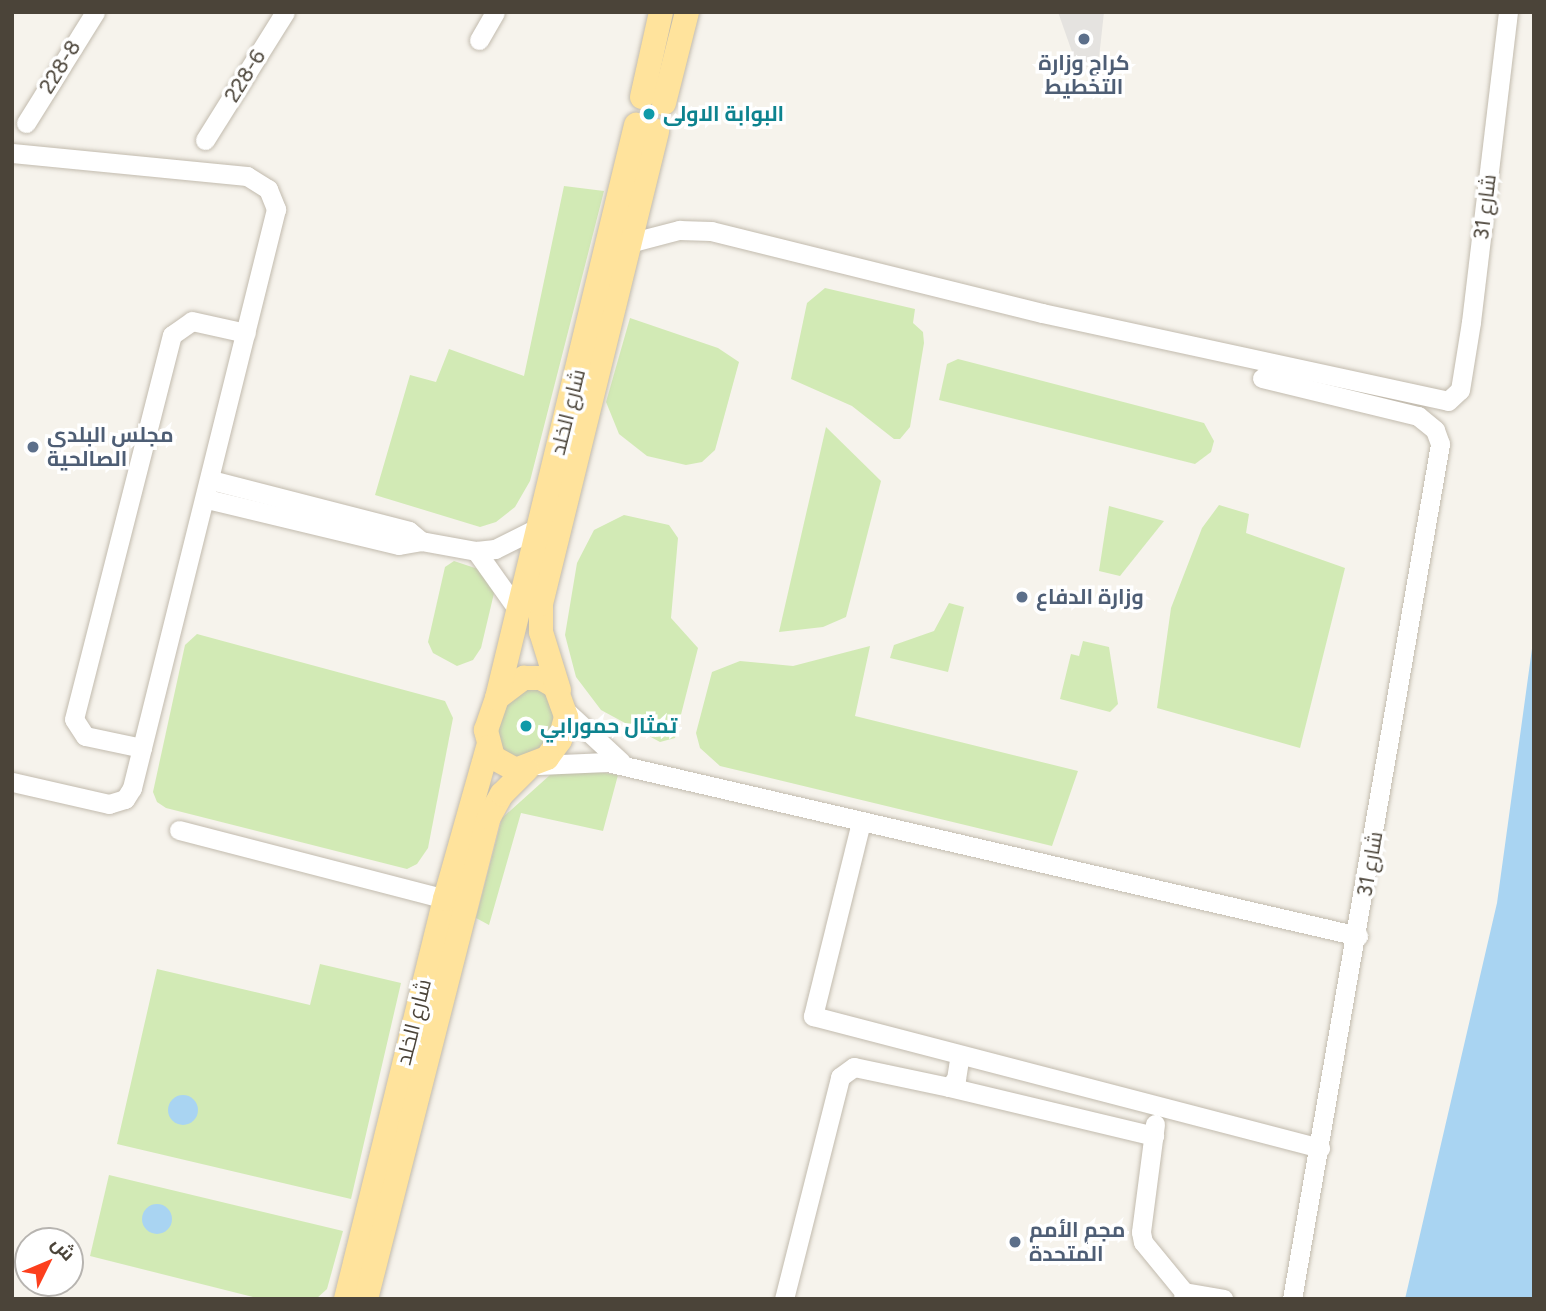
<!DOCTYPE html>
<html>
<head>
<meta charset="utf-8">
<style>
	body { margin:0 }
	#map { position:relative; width:1546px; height:1311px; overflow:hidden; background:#f6f3ec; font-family:Figtree,Cairo,sans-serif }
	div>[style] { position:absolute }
	.green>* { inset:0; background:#d2eab5 }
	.parking>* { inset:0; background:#e5e3e0 }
	.water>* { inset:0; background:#a9d4f2 }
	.round { border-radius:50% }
	.roads { filter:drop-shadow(0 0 2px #c2bbae) drop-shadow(0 0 2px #c2bbae) }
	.minor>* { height:19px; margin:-9.5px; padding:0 9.5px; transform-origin:9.5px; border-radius:9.5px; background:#fff }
	.major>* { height:24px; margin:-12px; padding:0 12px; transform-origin:12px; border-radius:12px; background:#ffe39c }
	.dots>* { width:19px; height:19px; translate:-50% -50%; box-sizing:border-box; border:4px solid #fff; border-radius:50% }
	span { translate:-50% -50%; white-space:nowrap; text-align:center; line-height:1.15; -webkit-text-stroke:7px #fff; paint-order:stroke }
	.service-label { font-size:21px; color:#4e5e75; font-weight:700 }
	.left { translate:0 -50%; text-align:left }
	.street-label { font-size:21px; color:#4b4439 }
	.culture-label { font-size:21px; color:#0d838f; font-weight:700 }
	.frame { position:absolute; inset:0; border:14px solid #4b4439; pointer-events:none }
	.north { position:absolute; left:14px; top:1227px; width:70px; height:70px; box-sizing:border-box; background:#fff; border:2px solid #b7b4b0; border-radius:50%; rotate:47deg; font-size:19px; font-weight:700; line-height:28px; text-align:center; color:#4b4439 }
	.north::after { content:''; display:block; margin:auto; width:24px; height:32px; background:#fc3f1d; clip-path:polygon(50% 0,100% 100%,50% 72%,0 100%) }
</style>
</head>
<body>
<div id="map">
	<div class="green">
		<i style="clip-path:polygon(564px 186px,604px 191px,530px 481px,515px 507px,496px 522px,480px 527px,375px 495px,410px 375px,436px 382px,449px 349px,524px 376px)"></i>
		<i style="clip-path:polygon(825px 288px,915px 309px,913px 323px,923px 332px,924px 343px,910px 427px,900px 439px,894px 439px,852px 406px,791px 379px,807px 303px)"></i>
		<i style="clip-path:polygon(630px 318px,718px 348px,739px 362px,715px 450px,702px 462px,686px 465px,647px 456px,619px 434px,606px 402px)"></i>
		<i style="clip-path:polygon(958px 359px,1204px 423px,1214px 441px,1211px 452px,1195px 464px,939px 400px,947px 364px)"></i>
		<i style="clip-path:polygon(826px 427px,881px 481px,846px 617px,823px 627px,779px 632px)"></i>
		<i style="clip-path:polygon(1219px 505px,1249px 514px,1246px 533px,1345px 568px,1300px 748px,1157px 708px,1171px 608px,1202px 528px)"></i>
		<i style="clip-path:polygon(1109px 506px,1164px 521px,1120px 576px,1099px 571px)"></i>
		<i style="clip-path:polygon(624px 515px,669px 525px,678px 538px,671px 618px,698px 648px,675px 738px,660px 742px,601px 710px,576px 677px,565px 635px,577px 563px,594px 530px)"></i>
		<i style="clip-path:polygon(454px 561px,478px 569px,495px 589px,481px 648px,473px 660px,457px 666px,433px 653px,428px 642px,445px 567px)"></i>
		<i style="clip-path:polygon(949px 603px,964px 607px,948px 672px,890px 658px,894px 645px,934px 631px)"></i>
		<i style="clip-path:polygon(197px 634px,445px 701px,453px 718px,428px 848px,417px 864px,407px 869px,166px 808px,157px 802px,153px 792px,185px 645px)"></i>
		<i style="clip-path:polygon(1083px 641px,1109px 647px,1118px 704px,1110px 712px,1060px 699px,1071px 654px,1079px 656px)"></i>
		<i style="clip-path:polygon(870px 646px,855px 716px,1078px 771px,1052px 846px,720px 766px,700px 748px,696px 733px,712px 672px,740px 661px,793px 666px)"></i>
		<i style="clip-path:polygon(538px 687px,555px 701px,552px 742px,518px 764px,493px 740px,512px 693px)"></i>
		<i style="clip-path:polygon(579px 769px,618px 775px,603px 831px,521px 813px,489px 925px,476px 918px,502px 818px,550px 775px)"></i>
		<i style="clip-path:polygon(320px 964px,401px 983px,351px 1199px,117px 1144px,157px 969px,310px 1005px)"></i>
		<i style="clip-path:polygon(109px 1175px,343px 1231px,327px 1289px,316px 1299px,261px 1299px,90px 1256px)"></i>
	</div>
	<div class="parking">
		<i style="clip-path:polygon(1058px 12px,1104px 12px,1098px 67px,1077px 66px)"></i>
	</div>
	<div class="water">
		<i style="clip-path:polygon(1534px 634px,1534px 1299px,1405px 1299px,1497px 903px)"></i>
		<i class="round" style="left:168px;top:1095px;width:30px;height:30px"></i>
		<i class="round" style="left:142px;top:1204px;width:30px;height:30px"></i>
	</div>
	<div class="roads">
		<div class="minor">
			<i style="left:479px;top:40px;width:32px;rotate:-60deg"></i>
			<i style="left:26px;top:123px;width:131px;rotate:-58.1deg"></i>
			<i style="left:205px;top:140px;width:151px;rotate:-58deg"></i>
			<i style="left:12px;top:153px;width:236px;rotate:5.6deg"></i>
			<i style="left:247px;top:176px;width:25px;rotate:32deg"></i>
			<i style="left:268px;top:189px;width:22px;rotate:68deg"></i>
			<i style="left:276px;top:209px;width:597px;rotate:103.97deg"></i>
			<i style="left:132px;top:788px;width:13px;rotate:122deg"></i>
			<i style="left:125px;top:799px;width:17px;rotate:163deg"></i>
			<i style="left:109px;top:804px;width:99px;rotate:-167.2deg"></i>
			<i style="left:629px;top:243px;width:52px;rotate:-14.6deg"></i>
			<i style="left:679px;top:230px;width:32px;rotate:2deg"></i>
			<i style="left:711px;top:231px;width:341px;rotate:13.9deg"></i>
			<i style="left:1042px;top:313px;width:415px;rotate:12.2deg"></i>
			<i style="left:1448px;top:401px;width:16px;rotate:-43deg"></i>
			<i style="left:1460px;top:390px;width:69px;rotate:-80.8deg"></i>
			<i style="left:1471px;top:322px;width:312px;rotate:-83.2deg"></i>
			<i style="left:1262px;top:378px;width:161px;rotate:13.7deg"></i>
			<i style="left:1418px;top:416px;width:22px;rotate:39deg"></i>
			<i style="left:1435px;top:430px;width:15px;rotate:70deg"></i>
			<i style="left:1440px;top:444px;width:868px;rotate:99.82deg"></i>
			<i style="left:211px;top:480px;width:204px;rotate:14.4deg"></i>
			<i style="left:409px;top:531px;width:16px;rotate:40deg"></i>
			<i style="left:421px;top:541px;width:56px;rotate:10.3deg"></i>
			<i style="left:476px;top:551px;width:19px;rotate:-6deg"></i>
			<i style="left:495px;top:549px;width:47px;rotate:-26.6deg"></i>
			<i style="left:207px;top:499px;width:197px;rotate:13.5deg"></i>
			<i style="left:399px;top:545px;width:22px;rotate:-10deg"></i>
			<i style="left:476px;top:551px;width:72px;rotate:54.6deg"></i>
			<i style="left:566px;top:711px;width:75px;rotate:42.8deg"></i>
			<i style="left:142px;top:748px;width:58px;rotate:-168.1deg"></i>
			<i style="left:85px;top:736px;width:20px;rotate:-123deg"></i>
			<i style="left:74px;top:719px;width:396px;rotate:-75.7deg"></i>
			<i style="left:172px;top:335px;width:24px;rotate:-35deg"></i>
			<i style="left:192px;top:321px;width:55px;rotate:12.5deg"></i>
			<i style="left:538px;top:765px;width:69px;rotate:-2.5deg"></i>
			<i style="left:607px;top:762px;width:771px;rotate:13.04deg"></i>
			<i style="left:861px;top:822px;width:200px;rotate:103.9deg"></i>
			<i style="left:813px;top:1016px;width:524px;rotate:14.59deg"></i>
			<i style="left:179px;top:830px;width:275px;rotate:14.5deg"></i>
			<i style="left:949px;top:1087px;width:211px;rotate:13.4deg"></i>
			<i style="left:1155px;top:1124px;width:109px;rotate:97.4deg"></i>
			<i style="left:1141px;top:1232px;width:10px;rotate:79deg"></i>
			<i style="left:1143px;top:1242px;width:65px;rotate:50.6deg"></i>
			<i style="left:1184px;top:1292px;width:7px;rotate:98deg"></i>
			<i style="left:1184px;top:1292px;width:40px;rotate:10deg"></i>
			<i style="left:784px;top:1299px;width:229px;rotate:-75.8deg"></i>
			<i style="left:840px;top:1077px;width:17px;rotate:-36deg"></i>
			<i style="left:854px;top:1067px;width:97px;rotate:11.9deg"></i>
			<i style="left:949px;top:1087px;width:11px;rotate:-49deg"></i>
			<i style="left:956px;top:1079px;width:24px;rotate:-81deg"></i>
		</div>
		<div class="major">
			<i style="left:642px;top:97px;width:87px;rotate:-77.4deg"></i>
			<i style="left:664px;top:103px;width:94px;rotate:-75.8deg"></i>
			<i style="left:524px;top:678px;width:17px"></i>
			<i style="left:541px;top:678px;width:16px;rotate:30deg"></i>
			<i style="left:555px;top:686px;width:33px;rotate:70deg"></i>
			<i style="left:566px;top:717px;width:24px;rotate:105deg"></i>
			<i style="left:560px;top:740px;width:22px;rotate:126deg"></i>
			<i style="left:547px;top:758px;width:33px;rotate:159deg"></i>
			<i style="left:516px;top:770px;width:26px;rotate:-151deg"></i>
			<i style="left:493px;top:757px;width:28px;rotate:-105deg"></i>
			<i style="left:486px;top:730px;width:34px;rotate:-71deg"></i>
			<i style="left:497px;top:698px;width:34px;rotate:-37deg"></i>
			<i style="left:559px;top:690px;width:61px;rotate:-107.2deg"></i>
			<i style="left:541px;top:632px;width:28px;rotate:-90deg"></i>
			<i style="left:541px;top:604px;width:487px;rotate:-76.2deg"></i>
			<i style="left:497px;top:698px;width:590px;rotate:-76.36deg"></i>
			<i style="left:346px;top:1299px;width:412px;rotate:-76.1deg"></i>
			<i style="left:445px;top:899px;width:158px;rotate:-74.2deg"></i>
			<i style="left:366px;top:1299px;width:497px;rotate:-75.7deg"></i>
			<i style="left:489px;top:817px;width:26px;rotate:-61deg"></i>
			<i style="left:502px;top:794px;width:35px;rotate:-45deg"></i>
		</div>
	</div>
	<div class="dots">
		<i style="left:1084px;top:39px;background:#5c6f8a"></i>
		<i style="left:649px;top:114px;background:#0f9aa8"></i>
		<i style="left:33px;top:447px;background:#5c6f8a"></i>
		<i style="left:1022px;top:597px;background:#5c6f8a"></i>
		<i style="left:526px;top:726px;background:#0f9aa8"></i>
		<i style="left:1015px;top:1242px;background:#5c6f8a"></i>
	</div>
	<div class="service-label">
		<span style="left:1084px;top:75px">كراج وزارة<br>التخطيط</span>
		<span class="left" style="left:47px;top:447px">مجلس البلدي<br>الصالحية</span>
		<span class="left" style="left:1036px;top:597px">وزارة الدفاع</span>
		<span class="left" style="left:1029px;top:1242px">مجم الأمم<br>المتحدة</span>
	</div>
	<div class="street-label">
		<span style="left:60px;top:67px;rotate:-58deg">228-8</span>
		<span style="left:245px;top:76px;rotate:-58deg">228-6</span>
		<span style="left:1485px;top:207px;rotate:-83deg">شارع 31</span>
		<span style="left:568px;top:412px;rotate:-76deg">شارع الخلد</span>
		<span style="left:1370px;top:864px;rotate:-80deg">شارع 31</span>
		<span style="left:414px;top:1022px;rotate:-76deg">شارع الخلد</span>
	</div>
	<div class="culture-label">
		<span class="left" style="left:663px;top:114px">البوابة الاولى</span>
		<span class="left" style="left:540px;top:726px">تمثال حمورابي</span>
	</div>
	<div class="frame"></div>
	<div class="north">ش</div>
</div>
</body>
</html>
